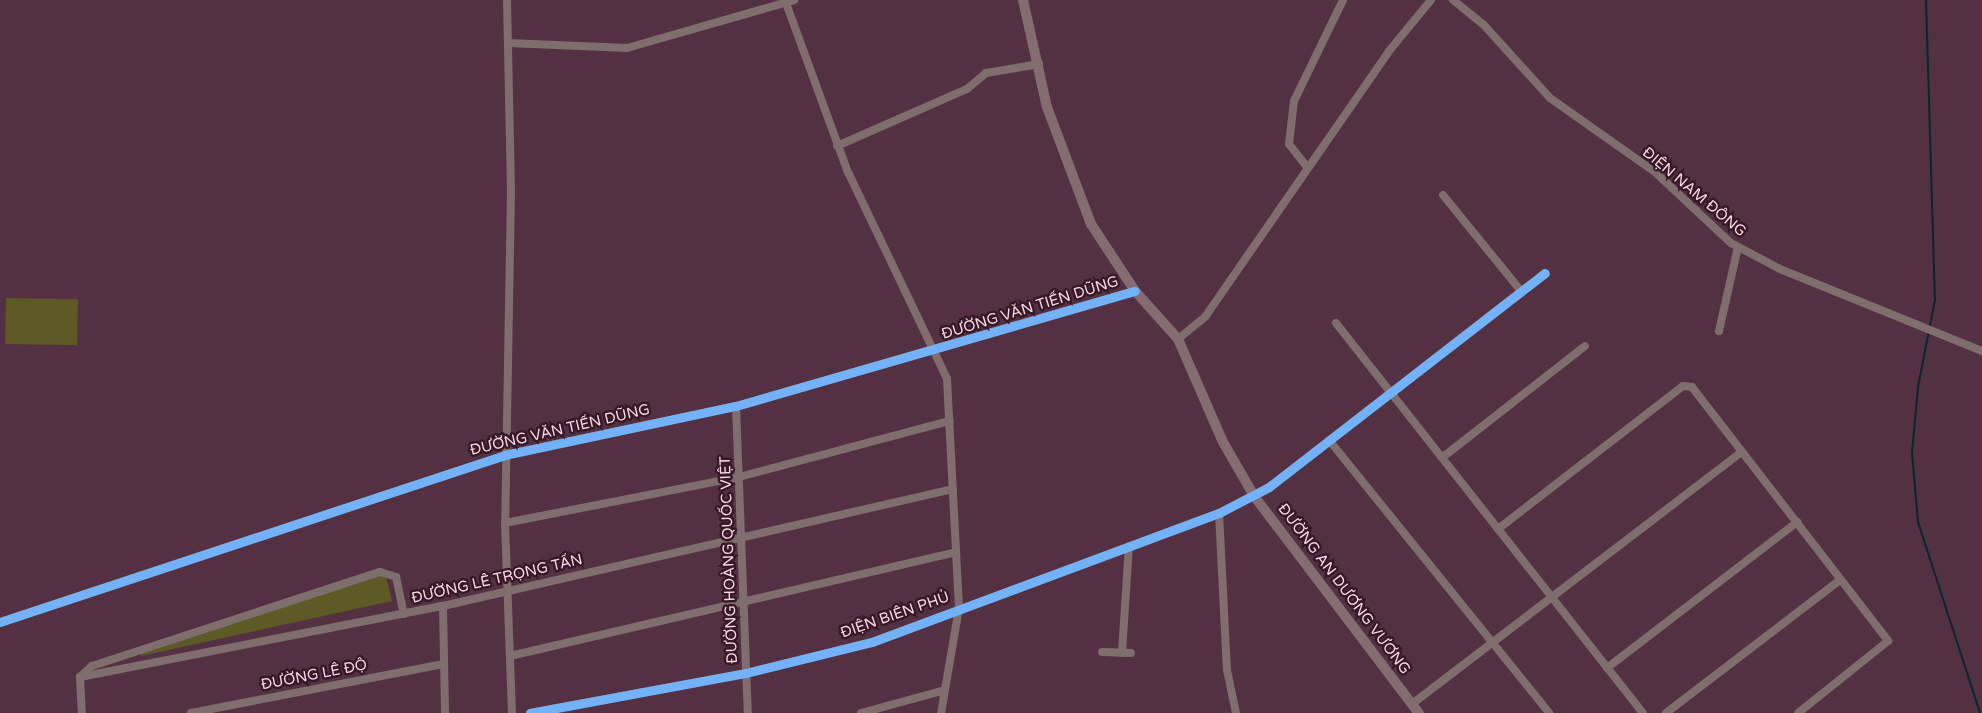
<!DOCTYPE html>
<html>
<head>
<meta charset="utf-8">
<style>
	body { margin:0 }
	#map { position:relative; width:1982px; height:713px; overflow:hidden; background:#533143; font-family:"Varela Round",sans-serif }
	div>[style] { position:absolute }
	.green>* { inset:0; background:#5d5a25; transform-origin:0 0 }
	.stream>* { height:2px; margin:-1px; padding:0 1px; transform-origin:1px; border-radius:1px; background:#0a2433 }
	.minor>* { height:8px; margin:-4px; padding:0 4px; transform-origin:4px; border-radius:4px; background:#806d6e }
	.major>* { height:10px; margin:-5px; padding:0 5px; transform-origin:5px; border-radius:5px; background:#846c71 }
	.cycleway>* { height:9px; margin:-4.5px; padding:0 4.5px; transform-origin:4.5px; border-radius:4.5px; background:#73b2f8 }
	span { translate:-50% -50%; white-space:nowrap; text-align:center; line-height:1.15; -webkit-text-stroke:5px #361927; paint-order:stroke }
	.street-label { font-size:15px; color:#fdd5e6 }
</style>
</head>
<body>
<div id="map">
	<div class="green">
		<i style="left:6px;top:298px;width:72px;height:46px;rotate:1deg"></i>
		<i style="clip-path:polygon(385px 573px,392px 601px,141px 656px,141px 652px)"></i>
	</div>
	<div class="stream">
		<i style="left:1926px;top:0;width:300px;rotate:88.3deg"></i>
		<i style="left:1935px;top:300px;width:89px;rotate:101.1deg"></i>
		<i style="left:1918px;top:387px;width:66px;rotate:95.2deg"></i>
		<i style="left:1912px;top:453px;width:69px;rotate:85deg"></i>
		<i style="left:1918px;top:522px;width:201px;rotate:72deg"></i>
	</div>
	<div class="minor">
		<i style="left:507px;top:0;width:191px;rotate:88.8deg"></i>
		<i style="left:511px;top:191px;width:332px;rotate:91deg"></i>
		<i style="left:505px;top:523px;width:190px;rotate:87.9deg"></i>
		<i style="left:1453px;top:0;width:38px;rotate:39deg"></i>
		<i style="left:1483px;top:24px;width:100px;rotate:47.8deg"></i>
		<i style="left:1550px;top:98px;width:128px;rotate:35.2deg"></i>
		<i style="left:1655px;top:172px;width:104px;rotate:43.1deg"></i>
		<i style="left:1731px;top:243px;width:55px;rotate:28deg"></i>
		<i style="left:1780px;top:269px;width:218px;rotate:22.1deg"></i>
		<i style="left:786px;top:3px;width:180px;rotate:69.9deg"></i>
		<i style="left:848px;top:172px;width:229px;rotate:64.4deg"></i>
		<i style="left:947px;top:379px;width:229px;rotate:87deg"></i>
		<i style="left:959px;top:608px;width:107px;rotate:99.7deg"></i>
		<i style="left:508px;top:43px;width:119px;rotate:2.4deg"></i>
		<i style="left:627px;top:48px;width:174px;rotate:-16deg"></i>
		<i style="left:837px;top:146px;width:142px;rotate:-23.7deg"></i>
		<i style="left:967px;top:89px;width:25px;rotate:-40deg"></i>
		<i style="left:986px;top:73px;width:54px;rotate:-9.6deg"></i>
		<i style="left:1307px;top:167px;width:29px;rotate:-128deg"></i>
		<i style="left:1289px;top:144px;width:43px;rotate:-83.4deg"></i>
		<i style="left:1294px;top:101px;width:112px;rotate:-64.1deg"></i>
		<i style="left:1443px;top:195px;width:124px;rotate:50.9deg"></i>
		<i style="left:1336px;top:323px;width:496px;rotate:51.8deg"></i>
		<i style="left:1719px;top:331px;width:86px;rotate:-77.3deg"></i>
		<i style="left:1178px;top:339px;width:35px;rotate:-39deg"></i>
		<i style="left:1205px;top:317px;width:323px;rotate:-55.3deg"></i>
		<i style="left:1389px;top:51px;width:66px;rotate:-50.5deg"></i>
		<i style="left:736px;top:406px;width:307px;rotate:87.8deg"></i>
		<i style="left:1329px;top:440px;width:351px;rotate:51.1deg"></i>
		<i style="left:1443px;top:457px;width:180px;rotate:-38deg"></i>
		<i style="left:1219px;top:513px;width:157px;rotate:87.1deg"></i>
		<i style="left:1227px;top:670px;width:44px;rotate:78.2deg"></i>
		<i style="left:505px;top:523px;width:238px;rotate:-11.1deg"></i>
		<i style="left:739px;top:477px;width:218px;rotate:-14.9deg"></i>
		<i style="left:1498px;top:529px;width:234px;rotate:-37.7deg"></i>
		<i style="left:1683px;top:386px;width:9px;rotate:6deg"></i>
		<i style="left:1692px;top:387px;width:321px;rotate:52.3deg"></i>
		<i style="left:1888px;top:641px;width:115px;rotate:141.3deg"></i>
		<i style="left:443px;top:606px;width:107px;rotate:88.9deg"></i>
		<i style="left:0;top:622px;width:532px;rotate:-18.3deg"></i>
		<i style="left:505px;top:455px;width:236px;rotate:-12deg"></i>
		<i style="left:736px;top:406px;width:415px;rotate:-16.1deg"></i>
		<i style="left:1102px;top:652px;width:29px;rotate:2deg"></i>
		<i style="left:1122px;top:653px;width:107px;rotate:-86.3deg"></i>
		<i style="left:510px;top:656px;width:458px;rotate:-13.1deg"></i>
		<i style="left:1607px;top:668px;width:240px;rotate:-37.5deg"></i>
		<i style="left:80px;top:677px;width:370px;rotate:-11.1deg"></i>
		<i style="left:443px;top:606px;width:523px;rotate:-12.92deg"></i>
		<i style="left:80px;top:677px;width:16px;rotate:-43deg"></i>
		<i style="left:92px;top:666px;width:303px;rotate:-18.1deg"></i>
		<i style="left:380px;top:572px;width:17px;rotate:17deg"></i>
		<i style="left:396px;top:577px;width:38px;rotate:78deg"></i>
		<i style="left:80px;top:677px;width:36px;rotate:87deg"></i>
		<i style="left:1412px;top:704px;width:415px;rotate:-37.4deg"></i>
		<i style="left:191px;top:713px;width:257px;rotate:-11deg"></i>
		<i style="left:530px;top:713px;width:220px;rotate:-10.5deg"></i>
		<i style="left:746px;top:673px;width:130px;rotate:-13.8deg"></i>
		<i style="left:872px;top:642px;width:370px;rotate:-20.4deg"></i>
		<i style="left:1219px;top:513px;width:56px;rotate:-27.5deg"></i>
		<i style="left:1269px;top:487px;width:349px;rotate:-37.8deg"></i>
		<i style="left:861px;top:713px;width:87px;rotate:-15.3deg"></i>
		<i style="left:1666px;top:713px;width:219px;rotate:-37.4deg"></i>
	</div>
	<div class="major">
		<i style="left:1023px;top:0;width:110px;rotate:77.4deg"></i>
		<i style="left:1047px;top:107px;width:125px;rotate:69.4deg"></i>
		<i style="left:1091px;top:224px;width:80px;rotate:56.7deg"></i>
		<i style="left:1135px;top:291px;width:64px;rotate:48.1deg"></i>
		<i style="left:1178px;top:339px;width:112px;rotate:66.4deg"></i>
		<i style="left:1223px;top:442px;width:62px;rotate:60.1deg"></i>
		<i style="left:1254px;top:496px;width:273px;rotate:52.8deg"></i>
	</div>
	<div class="cycleway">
		<i style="left:0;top:622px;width:532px;rotate:-18.3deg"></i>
		<i style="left:505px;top:455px;width:236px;rotate:-12deg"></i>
		<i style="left:736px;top:406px;width:415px;rotate:-16.1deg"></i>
		<i style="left:530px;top:713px;width:220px;rotate:-10.5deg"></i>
		<i style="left:746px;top:673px;width:130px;rotate:-13.8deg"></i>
		<i style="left:872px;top:642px;width:370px;rotate:-20.4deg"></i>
		<i style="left:1219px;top:513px;width:56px;rotate:-27.5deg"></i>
		<i style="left:1269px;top:487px;width:349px;rotate:-37.8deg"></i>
	</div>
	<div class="street-label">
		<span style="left:1694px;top:192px;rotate:40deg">ĐIỆN NAM ĐÔNG</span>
		<span style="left:1030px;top:308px;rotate:-17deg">ĐƯỜNG VĂN TIẾN DŨNG</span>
		<span style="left:560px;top:430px;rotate:-13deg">ĐƯỜNG VĂN TIẾN DŨNG</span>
		<span style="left:729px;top:560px;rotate:-92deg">ĐƯỜNG HOÀNG QUỐC VIỆT</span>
		<span style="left:497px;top:579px;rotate:-13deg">ĐƯỜNG LÊ TRỌNG TẤN</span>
		<span style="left:1344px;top:589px;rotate:53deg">ĐƯỜNG AN DƯƠNG VƯƠNG</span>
		<span style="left:895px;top:615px;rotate:-19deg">ĐIỆN BIÊN PHỦ</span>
		<span style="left:314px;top:675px;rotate:-11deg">ĐƯỜNG LÊ ĐỘ</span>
	</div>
</div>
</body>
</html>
